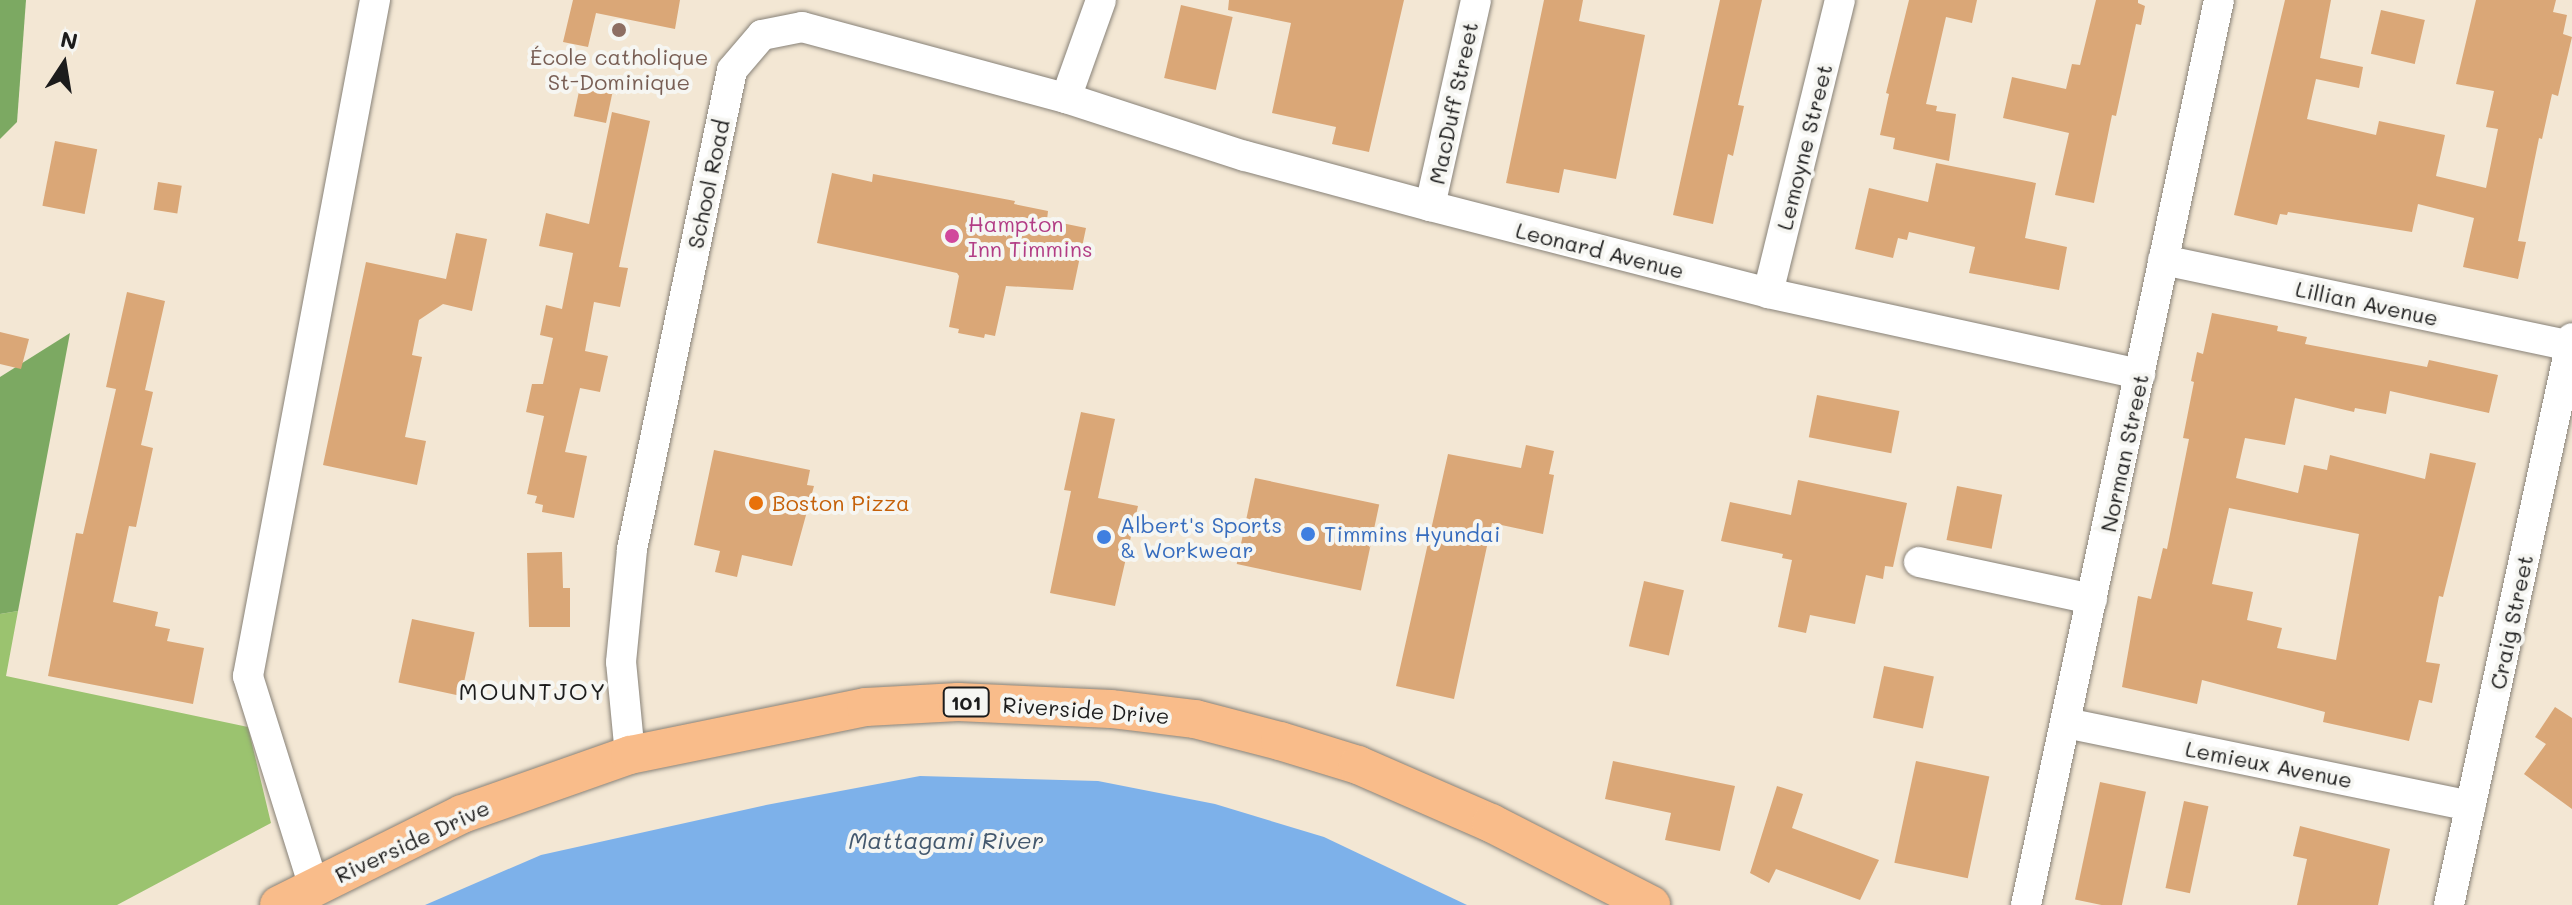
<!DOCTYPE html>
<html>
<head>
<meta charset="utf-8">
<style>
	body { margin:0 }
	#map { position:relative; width:2572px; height:905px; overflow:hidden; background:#f3e7d4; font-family:Mali,sans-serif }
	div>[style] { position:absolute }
	.green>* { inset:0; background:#9bc36f }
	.forest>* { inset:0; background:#7ca962 }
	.water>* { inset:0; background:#7db1ea }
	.building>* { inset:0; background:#daa777; transform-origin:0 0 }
	.roads { filter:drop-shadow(0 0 2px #888278) drop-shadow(0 0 2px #888278) }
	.minor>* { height:30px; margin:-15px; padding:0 15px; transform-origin:15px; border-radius:15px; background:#fff }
	.major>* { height:38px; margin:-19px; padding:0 19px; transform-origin:19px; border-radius:19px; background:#f9bc8a }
	.dots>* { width:22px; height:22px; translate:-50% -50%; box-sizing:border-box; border:4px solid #f6f6f2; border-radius:50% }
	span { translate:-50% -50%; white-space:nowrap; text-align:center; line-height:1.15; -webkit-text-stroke:8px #f6f6f2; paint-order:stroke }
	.shield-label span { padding:2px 6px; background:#f6f6f2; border:2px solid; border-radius:6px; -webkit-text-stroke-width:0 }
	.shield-label { font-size:20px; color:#1c1c1c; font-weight:700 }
	.education-label { font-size:22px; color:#785e54 }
	.street-label { font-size:22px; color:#1c1c1c }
	.hotel-label { font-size:22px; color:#b23c85 }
	.left { translate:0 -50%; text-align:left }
	.food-label { font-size:22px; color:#c56008 }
	.shop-label { font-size:22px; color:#366cbe }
	.neighbourhood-label { font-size:24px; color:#1c1c1c; letter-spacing:2px }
	.water-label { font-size:24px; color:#43586e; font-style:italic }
	.north { position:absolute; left:24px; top:24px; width:80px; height:80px; -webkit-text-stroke:6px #f6f6f2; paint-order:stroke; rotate:12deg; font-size:22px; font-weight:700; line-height:32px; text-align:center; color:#1c1c1c }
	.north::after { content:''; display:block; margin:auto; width:28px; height:36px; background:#1c1c1c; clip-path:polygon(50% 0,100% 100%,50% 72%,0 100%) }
</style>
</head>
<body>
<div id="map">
	<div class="green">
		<i style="clip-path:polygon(18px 611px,6px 676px,248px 727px,271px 823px,117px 905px,0 905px,0 614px)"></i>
	</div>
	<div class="forest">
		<i style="clip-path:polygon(0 0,26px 0,17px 122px,0 139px)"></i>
		<i style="clip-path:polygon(70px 333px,18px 611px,0 614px,0 377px)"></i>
	</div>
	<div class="water">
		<i style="clip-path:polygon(920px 776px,1098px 781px,1215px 804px,1324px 837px,1467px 905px,425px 905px,541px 855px,766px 805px)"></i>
	</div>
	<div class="building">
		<i style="clip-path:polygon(573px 0,680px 0,675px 29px,596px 13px,588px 47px,563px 42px)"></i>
		<i style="clip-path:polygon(1229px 0,1404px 0,1369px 152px,1332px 144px,1336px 127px,1272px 113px,1291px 23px,1228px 10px)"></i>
		<i style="clip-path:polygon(1544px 0,1583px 0,1579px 21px,1645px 35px,1616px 179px,1564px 169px,1559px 193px,1506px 183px)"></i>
		<i style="clip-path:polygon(1720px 0,1762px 0,1738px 105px,1744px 106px,1733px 156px,1728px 154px,1713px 224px,1673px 215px)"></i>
		<i style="clip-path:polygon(1909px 0,1977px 0,1972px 23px,1946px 17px,1926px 104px,1937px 106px,1936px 111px,1956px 114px,1949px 161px,1893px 149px,1895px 138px,1880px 135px,1889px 94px,1886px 93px)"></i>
		<i style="clip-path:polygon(2096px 0,2138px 0,2138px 3px,2145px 6px,2141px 25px,2136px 24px,2116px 116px,2112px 115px,2094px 203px,2055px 195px,2069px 133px,2003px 118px,2012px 77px,2066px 89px,2072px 64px,2080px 65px)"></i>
		<i style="clip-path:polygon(2285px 0,2331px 0,2320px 58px,2363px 67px,2359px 88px,2316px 79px,2307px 119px,2376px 135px,2379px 121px,2445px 135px,2436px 176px,2486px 188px,2498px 129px,2486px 127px,2494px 91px,2456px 84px,2476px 0,2556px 0,2553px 12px,2567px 15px,2563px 34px,2572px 37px,2558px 96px,2552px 94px,2542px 139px,2539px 138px,2518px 241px,2526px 242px,2518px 279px,2463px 267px,2474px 218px,2418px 204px,2412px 232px,2288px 212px,2287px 215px,2280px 214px,2277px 225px,2234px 215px)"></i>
		<i style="left:1181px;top:5px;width:53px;height:75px;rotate:13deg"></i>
		<i style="left:2381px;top:10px;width:45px;height:45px;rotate:13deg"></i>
		<i style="left:581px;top:82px;width:33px;height:35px;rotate:12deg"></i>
		<i style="clip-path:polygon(612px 112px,650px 121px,619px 267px,628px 268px,620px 307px,594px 302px,585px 351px,608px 356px,600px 392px,580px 388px,565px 452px,587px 456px,574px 518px,542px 512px,543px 505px,535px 503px,537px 496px,527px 494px,544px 416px,526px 412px,532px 384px,543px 384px,553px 338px,540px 335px,546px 305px,562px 309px,573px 253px,539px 246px,546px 213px,589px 224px)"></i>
		<i style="left:55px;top:141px;width:43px;height:66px;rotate:11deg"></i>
		<i style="clip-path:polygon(1936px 163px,2036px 183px,2025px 238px,2067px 247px,2059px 290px,1969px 273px,1975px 247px,1909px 232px,1907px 240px,1898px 238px,1893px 258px,1855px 249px,1869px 188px,1928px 202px)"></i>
		<i style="clip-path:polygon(832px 173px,872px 182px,873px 174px,1015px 201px,1014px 204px,1048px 211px,1047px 220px,1086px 228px,1073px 290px,1006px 286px,995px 336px,985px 334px,984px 338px,958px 333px,959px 329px,949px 327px,959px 276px,957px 273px,817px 243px)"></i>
		<i style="left:158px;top:182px;width:24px;height:28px;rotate:9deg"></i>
		<i style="clip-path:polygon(456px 233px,487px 239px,472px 311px,443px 304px,419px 320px,412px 355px,422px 357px,405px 437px,426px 441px,417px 485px,323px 465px,366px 262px,446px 279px)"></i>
		<i style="clip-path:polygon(127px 292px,165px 301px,145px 390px,153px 392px,141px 445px,153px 448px,136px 527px,129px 526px,113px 602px,158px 612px,155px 626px,170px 629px,167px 641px,204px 648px,193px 704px,48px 676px,76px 533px,83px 534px,116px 389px,106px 387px)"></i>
		<i style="clip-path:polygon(evenodd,2212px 313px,2278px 326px,2277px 331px,2307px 337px,2305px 344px,2427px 367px,2429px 360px,2498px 375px,2489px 413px,2390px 391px,2386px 414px,2355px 408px,2354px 412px,2295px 398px,2285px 445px,2245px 438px,2236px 478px,2298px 493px,2304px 465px,2327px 470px,2330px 455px,2425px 479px,2430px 453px,2476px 463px,2443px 597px,2439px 596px,2426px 662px,2440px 664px,2432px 703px,2419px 700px,2409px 741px,2323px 722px,2325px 712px,2202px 680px,2197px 704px,2122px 687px,2138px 596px,2151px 599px,2163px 548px,2167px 549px,2189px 439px,2183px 438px,2194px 382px,2191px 381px,2197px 352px,2203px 354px,2212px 313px,2229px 508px,2359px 534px,2336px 660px,2277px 648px,2282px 628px,2247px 620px,2253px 592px,2212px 584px,2229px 508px)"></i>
		<i style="clip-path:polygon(0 332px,29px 339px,21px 369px,0 364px)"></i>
		<i style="left:1817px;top:395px;width:84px;height:43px;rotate:11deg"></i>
		<i style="clip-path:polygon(1081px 412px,1115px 419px,1098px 498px,1138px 506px,1115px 606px,1050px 593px,1071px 491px,1064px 490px)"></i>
		<i style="clip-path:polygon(1526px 445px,1554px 451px,1549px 474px,1554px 475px,1543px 534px,1492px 523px,1454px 699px,1396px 686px,1448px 454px,1521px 468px)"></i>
		<i style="clip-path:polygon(714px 450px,810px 470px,807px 485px,814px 486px,792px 566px,742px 555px,737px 577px,715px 572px,720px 551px,694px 545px)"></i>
		<i style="left:1255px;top:478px;width:127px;height:88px;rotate:12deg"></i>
		<i style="clip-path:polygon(1798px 480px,1907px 503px,1893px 567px,1885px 566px,1883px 579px,1866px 575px,1855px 624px,1810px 615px,1806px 633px,1778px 627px,1792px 560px,1782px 558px,1783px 554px,1721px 541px,1730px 502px,1791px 515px)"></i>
		<i style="left:1957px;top:486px;width:46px;height:55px;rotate:11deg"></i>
		<i style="clip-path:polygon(562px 552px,563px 588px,570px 588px,570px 627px,529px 627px,527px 553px)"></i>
		<i style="left:1644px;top:581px;width:41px;height:67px;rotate:13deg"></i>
		<i style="left:412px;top:619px;width:64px;height:65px;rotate:12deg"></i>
		<i style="left:1884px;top:666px;width:51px;height:53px;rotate:12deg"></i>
		<i style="clip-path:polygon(2555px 707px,2572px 718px,2572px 809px,2524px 774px,2546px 744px,2535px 737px)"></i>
		<i style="clip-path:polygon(1613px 761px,1735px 786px,1720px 851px,1665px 840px,1671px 813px,1605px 799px)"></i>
		<i style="left:1916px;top:761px;width:75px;height:104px;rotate:12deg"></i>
		<i style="left:2100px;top:782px;width:47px;height:120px;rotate:12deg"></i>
		<i style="clip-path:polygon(1777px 786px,1803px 794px,1792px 828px,1879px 860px,1860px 900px,1776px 869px,1769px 883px,1750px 873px)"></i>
		<i style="left:2184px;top:801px;width:25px;height:89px;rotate:12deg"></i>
		<i style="clip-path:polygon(2300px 826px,2390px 849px,2378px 905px,2297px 905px,2307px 859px,2293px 856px)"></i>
	</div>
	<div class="roads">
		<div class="minor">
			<i style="left:1066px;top:98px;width:104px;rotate:-70.3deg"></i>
			<i style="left:1430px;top:206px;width:211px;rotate:-77.4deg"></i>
			<i style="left:2163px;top:260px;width:418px;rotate:11.9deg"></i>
			<i style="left:1768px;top:293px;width:302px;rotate:-76.2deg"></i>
			<i style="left:1919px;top:562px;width:177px;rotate:12.1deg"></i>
			<i style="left:2066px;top:723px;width:413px;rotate:11.6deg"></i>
			<i style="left:630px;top:755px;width:93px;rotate:-95.5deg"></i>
			<i style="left:621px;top:662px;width:114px;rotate:-84.4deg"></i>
			<i style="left:632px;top:549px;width:489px;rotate:-78.2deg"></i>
			<i style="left:732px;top:70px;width:46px;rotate:-49.4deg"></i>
			<i style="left:762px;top:35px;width:41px;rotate:-11.3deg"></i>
			<i style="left:802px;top:27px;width:273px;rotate:15.1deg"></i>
			<i style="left:1066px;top:98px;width:188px;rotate:18deg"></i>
			<i style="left:1245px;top:156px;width:192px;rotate:15.1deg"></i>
			<i style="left:1430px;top:206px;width:349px;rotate:14.4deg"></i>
			<i style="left:1768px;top:293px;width:381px;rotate:12.3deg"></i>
			<i style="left:314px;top:887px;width:221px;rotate:-107.4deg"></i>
			<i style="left:248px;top:676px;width:688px;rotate:-79.36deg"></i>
			<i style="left:2026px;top:905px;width:925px;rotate:-77.96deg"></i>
			<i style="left:2449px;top:905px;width:580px;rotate:-77.76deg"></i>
		</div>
		<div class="major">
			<i style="left:279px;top:905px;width:204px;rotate:-26.4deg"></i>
			<i style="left:462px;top:814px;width:178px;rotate:-19.4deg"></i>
			<i style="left:630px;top:755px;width:241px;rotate:-11.5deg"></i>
			<i style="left:866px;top:707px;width:92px;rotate:-3.1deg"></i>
			<i style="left:958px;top:702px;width:153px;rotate:2.6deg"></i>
			<i style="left:1111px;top:709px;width:85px;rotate:6.8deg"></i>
			<i style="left:1195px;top:719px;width:88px;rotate:14.5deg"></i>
			<i style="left:1280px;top:741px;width:82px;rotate:17.1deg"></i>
			<i style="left:1358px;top:765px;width:145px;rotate:23.6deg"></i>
			<i style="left:1491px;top:823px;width:180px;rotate:27.1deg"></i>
		</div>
	</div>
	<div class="dots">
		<i style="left:619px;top:30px;background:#8d6e63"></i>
		<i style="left:952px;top:236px;background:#d1479c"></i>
		<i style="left:756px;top:503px;background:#e8710a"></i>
		<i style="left:1308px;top:534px;background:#3f7fe0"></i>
		<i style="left:1104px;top:537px;background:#3f7fe0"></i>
	</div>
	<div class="shield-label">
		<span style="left:966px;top:702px">101</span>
	</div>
	<div class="education-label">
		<span style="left:619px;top:69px">École catholique<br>St-Dominique</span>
	</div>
	<div class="street-label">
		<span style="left:1453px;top:103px;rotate:-78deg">MacDuff Street</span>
		<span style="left:1804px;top:147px;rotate:-76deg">Lemoyne Street</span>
		<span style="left:708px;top:184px;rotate:-78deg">School Road</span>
		<span style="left:1600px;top:250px;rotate:14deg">Leonard Avenue</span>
		<span style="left:2367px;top:303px;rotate:12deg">Lillian Avenue</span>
		<span style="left:2124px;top:453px;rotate:-78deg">Norman Street</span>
		<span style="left:2511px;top:622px;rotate:-78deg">Craig Street</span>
		<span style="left:1086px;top:710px;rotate:4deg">Riverside Drive</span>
		<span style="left:2269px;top:764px;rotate:11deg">Lemieux Avenue</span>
		<span style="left:412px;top:841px;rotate:-25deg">Riverside Drive</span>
	</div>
	<div class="hotel-label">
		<span class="left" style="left:968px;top:236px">Hampton<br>Inn Timmins</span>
	</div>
	<div class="food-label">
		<span class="left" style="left:772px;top:503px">Boston Pizza</span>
	</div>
	<div class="shop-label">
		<span class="left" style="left:1120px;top:537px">Albert's Sports<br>&amp; Workwear</span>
		<span class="left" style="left:1324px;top:534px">Timmins Hyundai</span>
	</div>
	<div class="neighbourhood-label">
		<span style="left:533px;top:691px">MOUNTJOY</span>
	</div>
	<div class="water-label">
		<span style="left:946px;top:840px">Mattagami River</span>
	</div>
	<div class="north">N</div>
</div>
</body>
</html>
